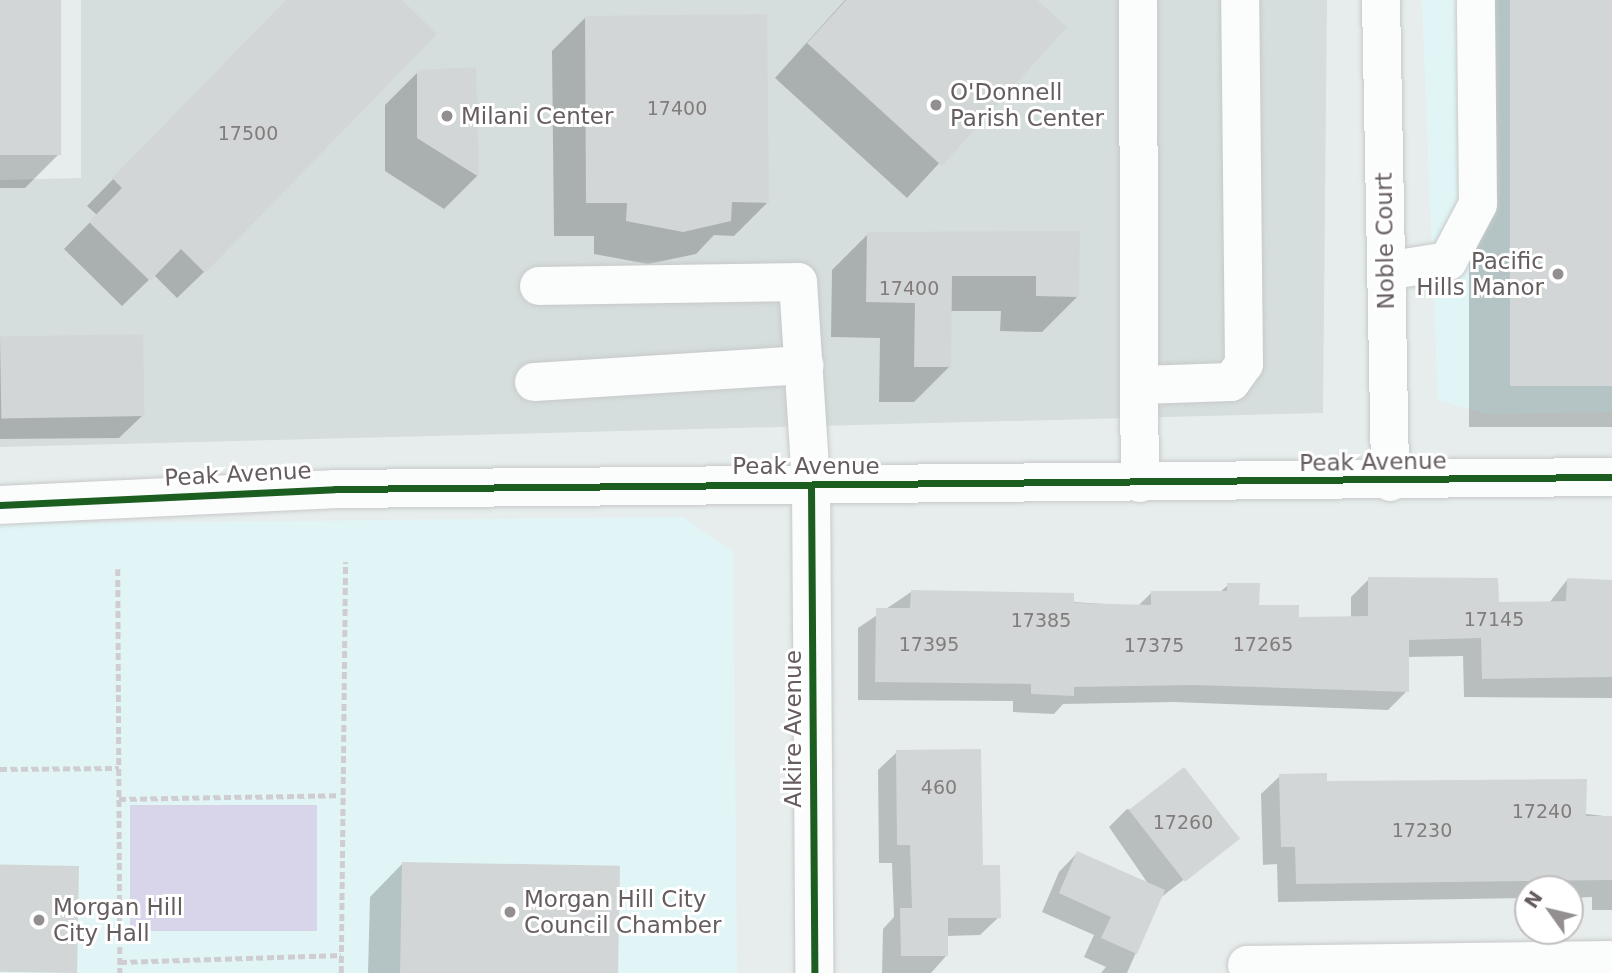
<!DOCTYPE html>
<html>
<head>
<meta charset="utf-8">
<style>
	body { margin:0 }
	#map { position:relative; width:1612px; height:973px; overflow:hidden; background:#e7eded; font-family:"DejaVu Sans",sans-serif }
	div>[style] { position:absolute }
	.commercial>* { inset:0; background:#e1f5f6 }
	.education>* { inset:0; background:#d5dddd }
	.green>* { inset:0; background:#d8d5ea; transform-origin:0 0 }
	.shadow>* { inset:0; background:#0003; transform-origin:0 0 }
	.building>* { inset:0; background:#d2d6d6; transform-origin:0 0 }
	.path>* { height:4.5px; margin-top:-2.25px; transform-origin:0; background:repeating-linear-gradient(90deg,#d0cdd2 0 7px,transparent 0 10.5px) }
	.roads { filter:drop-shadow(0 0 2px #c8c9c9) drop-shadow(0 0 2px #c8c9c9) }
	.minor>* { height:38px; margin:-19px; padding:0 19px; transform-origin:19px; border-radius:19px; background:#fbfcfc }
	.cycleway>* { height:7px; margin:-3.5px; padding:0 3.5px; transform-origin:3.5px; border-radius:3.5px; background:#1b5e20 }
	.dots>* { width:19px; height:19px; translate:-50% -50%; box-sizing:border-box; border:4px solid #fff; border-radius:50% }
	span { translate:-50% -50%; white-space:nowrap; text-align:center; line-height:1.15; -webkit-text-stroke:6px #fff; paint-order:stroke }
	.number-label { font-size:19px; color:#827c7d }
	.number-label span { -webkit-text-stroke-width:0 }
	.poi-label { font-size:23px; color:#665d5f }
	.left { translate:0 -50%; text-align:left }
	.right { translate:-100% -50%; text-align:right }
	.street-label { font-size:23px; color:#665d5f }
	.north { position:absolute; left:1514px; top:875px; width:70px; height:70px; box-sizing:border-box; background:#fff; border:2px solid #c2bebf; border-radius:50%; rotate:304deg; font-size:19px; font-weight:700; line-height:28px; text-align:center; color:#665d5f }
	.north::after { content:''; display:block; margin:auto; width:24px; height:32px; background:#938f91; clip-path:polygon(50% 0,100% 100%,50% 72%,0 100%) }
</style>
</head>
<body>
<div id="map">
	<div class="commercial">
		<i style="clip-path:polygon(1422px 0,1612px 0,1612px 412px,1487px 414px,1438px 400px)"></i>
		<i style="clip-path:polygon(683px 517px,733px 552px,737px 973px,0 973px,0 524px)"></i>
	</div>
	<div class="education">
		<i style="clip-path:polygon(81px 0,1327px 0,1323px 413px,0 447px,0 180px,81px 178px)"></i>
	</div>
	<div class="green">
		<i style="left:317px;top:805px;width:126px;height:187px;rotate:90deg"></i>
	</div>
	<div class="shadow">
		<i style="clip-path:polygon(0 0,59px 0,58px 155px,25px 188px,0 188px)"></i>
		<i style="clip-path:polygon(287px 0,400px 0,204px 272px,177px 298px,154px 275px,122px 306px,64px 249px,97px 215px,87px 206px)"></i>
		<i style="clip-path:polygon(845px 0,1035px 0,1065px 27px,907px 198px,775px 78px)"></i>
		<i style="left:1469px;top:0;width:143px;height:427px"></i>
		<i style="clip-path:polygon(585px 18px,767px 203px,734px 236px,714px 235px,696px 254px,648px 264px,594px 254px,594px 236px,554px 236px,552px 51px)"></i>
		<i style="clip-path:polygon(474px 69px,477px 176px,444px 209px,385px 171px,385px 105px,418px 72px)"></i>
		<i style="clip-path:polygon(1078px 233px,1078px 296px,1042px 332px,1000px 331px,1001px 311px,950px 311px,950px 366px,914px 402px,879px 402px,880px 338px,831px 337px,832px 270px,868px 234px)"></i>
		<i style="clip-path:polygon(0 339px,143px 415px,119px 438px,0 439px)"></i>
		<i style="clip-path:polygon(1369px 579px,1497px 604px,1549px 603px,1567px 580px,1612px 582px,1612px 698px,1464px 697px,1463px 656px,1407px 657px,1407px 691px,1388px 710px,1174px 702px,1063px 704px,1054px 714px,1013px 712px,1013px 701px,858px 700px,858px 628px,911px 592px,1138px 606px,1152px 592px,1219px 593px,1228px 585px,1258px 607px,1297px 618px,1351px 618px,1351px 597px)"></i>
		<i style="clip-path:polygon(897px 752px,981px 867px,999px 917px,980px 935px,947px 936px,947px 955px,931px 973px,882px 973px,883px 929px,894px 917px,892px 863px,879px 863px,878px 770px)"></i>
		<i style="clip-path:polygon(1280px 776px,1612px 817px,1612px 910px,1592px 910px,1592px 897px,1570px 898px,1570px 889px,1528px 889px,1528px 898px,1278px 902px,1277px 864px,1263px 865px,1261px 794px)"></i>
		<i style="clip-path:polygon(1127px 809px,1238px 838px,1160px 898px,1127px 973px,1101px 973px,1106px 967px,1084px 957px,1094px 935px,1042px 912px,1059px 872px,1077px 853px,1149px 885px,1109px 827px)"></i>
		<i style="clip-path:polygon(403px 863px,616px 973px,368px 973px,370px 897px)"></i>
	</div>
	<div class="building">
		<i style="left:0;top:0;width:61px;height:155px"></i>
		<i style="clip-path:polygon(286px 0,402px 0,437px 34px,205px 273px,181px 249px,150px 281px,89px 222px,122px 188px,112px 178px)"></i>
		<i style="clip-path:polygon(846px 0,1037px 0,1067px 27px,942px 166px,807px 43px)"></i>
		<i style="left:1510px;top:0;width:102px;height:386px"></i>
		<i style="clip-path:polygon(767px 14px,769px 203px,732px 202px,731px 221px,683px 232px,626px 221px,627px 203px,586px 203px,585px 16px)"></i>
		<i style="clip-path:polygon(476px 67px,479px 177px,417px 138px,417px 70px)"></i>
		<i style="clip-path:polygon(1080px 231px,1079px 297px,1036px 296px,1036px 276px,952px 276px,951px 367px,914px 367px,915px 303px,866px 302px,867px 232px)"></i>
		<i style="left:143px;top:334px;width:82px;height:143px;rotate:89deg"></i>
		<i style="clip-path:polygon(1368px 577px,1498px 578px,1499px 602px,1566px 601px,1567px 578px,1612px 580px,1612px 677px,1482px 679px,1481px 638px,1409px 640px,1409px 692px,1194px 685px,1074px 687px,1074px 696px,1031px 694px,1031px 684px,875px 682px,876px 608px,910px 608px,911px 590px,1074px 593px,1074px 603px,1151px 605px,1151px 591px,1227px 591px,1227px 583px,1260px 583px,1259px 605px,1299px 605px,1299px 617px,1368px 616px)"></i>
		<i style="clip-path:polygon(981px 749px,983px 865px,1000px 865px,1001px 918px,948px 918px,948px 956px,901px 956px,900px 908px,912px 908px,910px 845px,897px 845px,896px 750px)"></i>
		<i style="left:1184px;top:767px;width:91px;height:70px;rotate:52deg"></i>
		<i style="clip-path:polygon(1327px 773px,1327px 781px,1587px 779px,1586px 816px,1612px 816px,1612px 880px,1296px 884px,1295px 847px,1281px 847px,1279px 774px)"></i>
		<i style="clip-path:polygon(1077px 851px,1165px 890px,1137px 954px,1101px 938px,1111px 917px,1059px 893px)"></i>
		<i style="left:402px;top:862px;width:218px;height:111px;rotate:1deg"></i>
		<i style="left:79px;top:866px;width:107px;height:79px;rotate:91deg"></i>
	</div>
	<div class="path">
		<i style="left:118px;top:569px;width:404px;rotate:89.7deg"></i>
		<i style="left:0;top:769px;width:119px;rotate:-0.5deg"></i>
		<i style="left:119px;top:799px;width:219px;rotate:-1deg"></i>
		<i style="left:120px;top:962px;width:221px;rotate:-1.8deg"></i>
		<i style="left:341px;top:973px;width:411px;rotate:-89.4deg"></i>
	</div>
	<div class="roads">
		<div class="minor">
			<i style="left:1138px;top:0;width:483px;rotate:89.8deg"></i>
			<i style="left:1381px;top:0;width:482px;rotate:88.9deg"></i>
			<i style="left:1386px;top:271px;width:63px;rotate:-9.2deg"></i>
			<i style="left:1448px;top:261px;width:64px;rotate:-62.2deg"></i>
			<i style="left:1478px;top:204px;width:204px;rotate:-90.6deg"></i>
			<i style="left:539px;top:286px;width:259px;rotate:-0.9deg"></i>
			<i style="left:798px;top:282px;width:203px;rotate:86.3deg"></i>
			<i style="left:811px;top:485px;width:488px;rotate:89.6deg"></i>
			<i style="left:534px;top:382px;width:271px;rotate:-3.6deg"></i>
			<i style="left:1140px;top:385px;width:91px;rotate:-1.9deg"></i>
			<i style="left:1231px;top:382px;width:22px;rotate:-54deg"></i>
			<i style="left:1244px;top:364px;width:364px;rotate:-90.6deg"></i>
			<i style="left:0;top:505px;width:335px;rotate:-2.7deg"></i>
			<i style="left:335px;top:489px;width:1277px;rotate:-0.54deg"></i>
			<i style="left:1247px;top:965px;width:365px;rotate:-0.8deg"></i>
		</div>
	</div>
	<div class="cycleway">
		<i style="left:811px;top:485px;width:488px;rotate:89.6deg"></i>
		<i style="left:0;top:505px;width:335px;rotate:-2.7deg"></i>
		<i style="left:335px;top:489px;width:1277px;rotate:-0.54deg"></i>
	</div>
	<div class="dots">
		<i style="left:936px;top:105px;background:#938f91"></i>
		<i style="left:447px;top:116px;background:#938f91"></i>
		<i style="left:1558px;top:274px;background:#938f91"></i>
		<i style="left:510px;top:912px;background:#938f91"></i>
		<i style="left:39px;top:920px;background:#938f91"></i>
	</div>
	<div class="number-label">
		<span style="left:677px;top:109px">17400</span>
		<span style="left:248px;top:134px">17500</span>
		<span style="left:909px;top:289px">17400</span>
		<span style="left:1494px;top:620px">17145</span>
		<span style="left:1041px;top:621px">17385</span>
		<span style="left:929px;top:645px">17395</span>
		<span style="left:1263px;top:645px">17265</span>
		<span style="left:1154px;top:646px">17375</span>
		<span style="left:939px;top:788px">460</span>
		<span style="left:1542px;top:812px">17240</span>
		<span style="left:1183px;top:823px">17260</span>
		<span style="left:1422px;top:831px">17230</span>
	</div>
	<div class="poi-label">
		<span class="left" style="left:950px;top:105px">O'Donnell<br>Parish Center</span>
		<span class="left" style="left:461px;top:116px">Milani Center</span>
		<span class="right" style="left:1544px;top:274px">Pacific<br>Hills Manor</span>
		<span class="left" style="left:524px;top:912px">Morgan Hill City<br>Council Chamber</span>
		<span class="left" style="left:53px;top:920px">Morgan Hill<br>City Hall</span>
	</div>
	<div class="street-label">
		<span style="left:1385px;top:241px;rotate:-91deg">Noble Court</span>
		<span style="left:1373px;top:462px;rotate:-1deg">Peak Avenue</span>
		<span style="left:806px;top:466px">Peak Avenue</span>
		<span style="left:238px;top:474px;rotate:-3deg">Peak Avenue</span>
		<span style="left:793px;top:729px;rotate:-90deg">Alkire Avenue</span>
	</div>
	<div class="north">N</div>
</div>
</body>
</html>
